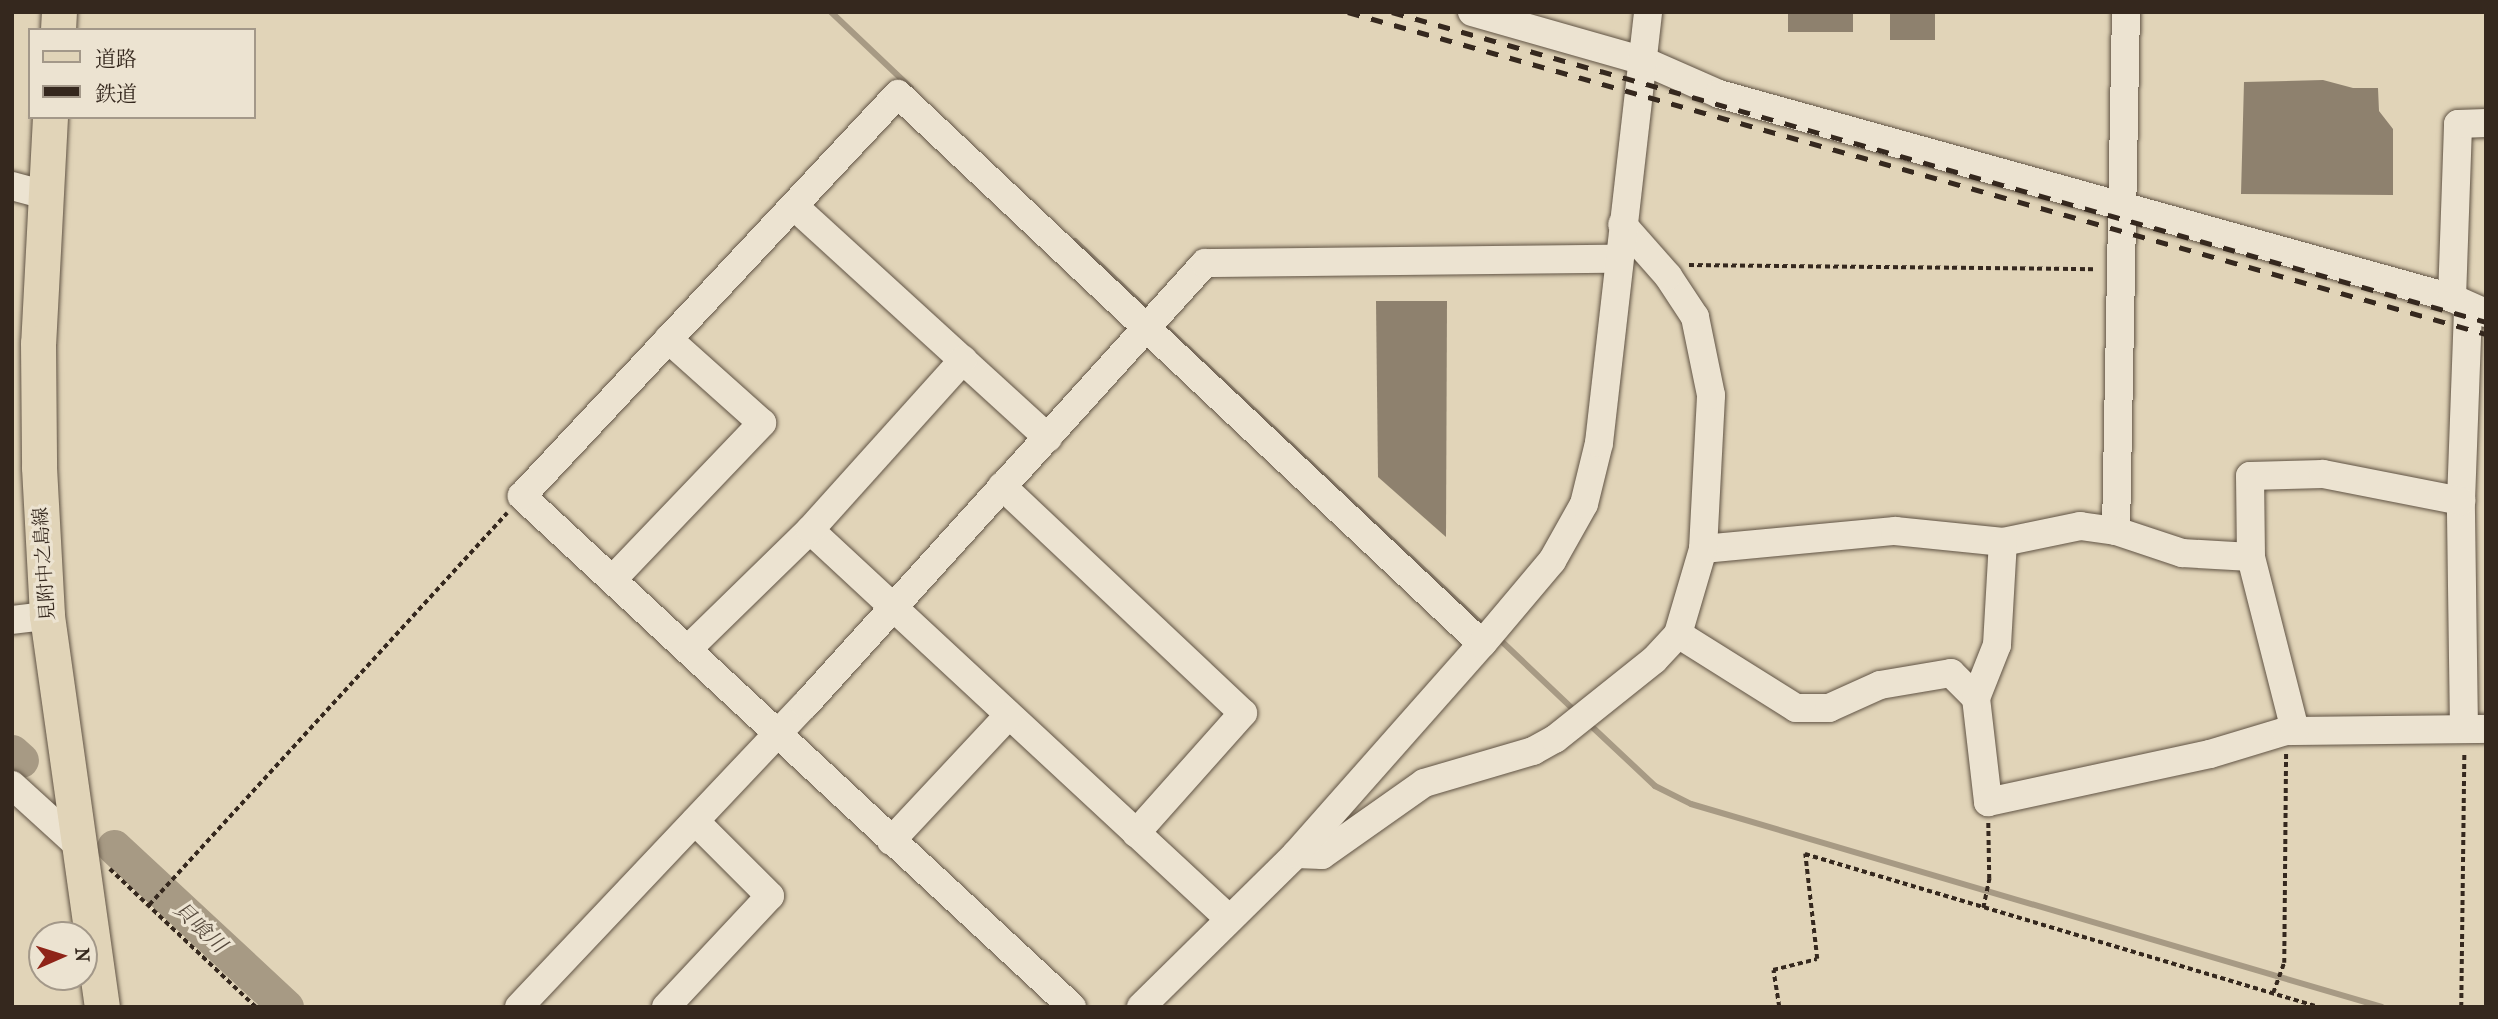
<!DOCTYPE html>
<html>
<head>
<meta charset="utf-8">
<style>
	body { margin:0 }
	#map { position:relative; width:2498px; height:1019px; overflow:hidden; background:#e1d4b8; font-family:"IM FELL French Canon","Noto Serif JP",serif }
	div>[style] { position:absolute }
	.stream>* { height:6px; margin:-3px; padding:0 3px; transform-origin:3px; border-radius:3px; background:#a79a84 }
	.river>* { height:35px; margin:-17.5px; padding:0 17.5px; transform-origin:17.5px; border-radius:17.5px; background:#a79a84 }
	.building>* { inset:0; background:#8e816e; transform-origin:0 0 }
	.path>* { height:3.5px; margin-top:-1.75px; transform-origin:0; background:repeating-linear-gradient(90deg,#35281e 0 5px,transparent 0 8.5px) }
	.roads { filter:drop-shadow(0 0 2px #605344) drop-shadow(0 0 2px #605344) }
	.minor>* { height:28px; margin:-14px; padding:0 14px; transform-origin:14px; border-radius:14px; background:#ece3d1 }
	.major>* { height:35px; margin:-17.5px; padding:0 17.5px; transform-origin:17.5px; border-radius:17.5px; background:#e1d4b8 }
	.rail>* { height:5px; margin-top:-2.5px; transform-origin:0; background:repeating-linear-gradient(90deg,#35281e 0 12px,transparent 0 24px) }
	span { translate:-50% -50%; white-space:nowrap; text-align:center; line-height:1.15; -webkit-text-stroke:6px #ece3d1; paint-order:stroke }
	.street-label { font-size:19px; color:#35281e }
	.water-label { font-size:21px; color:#574a3d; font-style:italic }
	.frame { position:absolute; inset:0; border:14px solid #35281e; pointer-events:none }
	.legend { position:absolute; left:28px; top:28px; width:228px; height:91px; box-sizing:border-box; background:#ece3d1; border:2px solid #a39889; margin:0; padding:9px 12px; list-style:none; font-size:21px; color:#35281e }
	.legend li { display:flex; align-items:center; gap:14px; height:35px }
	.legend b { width:35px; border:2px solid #a39889 }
	.north { position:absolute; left:28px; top:921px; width:70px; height:70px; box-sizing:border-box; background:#ece3d1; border:2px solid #a39889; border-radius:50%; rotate:87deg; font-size:19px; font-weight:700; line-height:28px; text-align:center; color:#35281e }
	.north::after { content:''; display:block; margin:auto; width:24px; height:32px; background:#8f2418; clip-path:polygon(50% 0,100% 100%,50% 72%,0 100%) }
</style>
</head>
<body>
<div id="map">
	<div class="stream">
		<i style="left:831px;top:12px;width:110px;rotate:43.5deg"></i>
		<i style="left:1075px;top:241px;width:105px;rotate:43.5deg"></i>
		<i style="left:1161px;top:323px;width:444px;rotate:43.2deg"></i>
		<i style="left:1496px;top:636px;width:112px;rotate:43.5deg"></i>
		<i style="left:1588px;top:723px;width:92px;rotate:43.2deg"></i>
		<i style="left:1655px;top:786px;width:40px;rotate:26.6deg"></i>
		<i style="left:1691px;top:804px;width:720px;rotate:16.37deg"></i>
	</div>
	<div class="river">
		<i style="left:12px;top:752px;width:12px;rotate:42deg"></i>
		<i style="left:114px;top:847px;width:235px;rotate:42.9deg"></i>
	</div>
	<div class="building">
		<i style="left:1788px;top:12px;width:65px;height:20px"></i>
		<i style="left:1890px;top:12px;width:45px;height:28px"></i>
		<i style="clip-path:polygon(2323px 80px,2353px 88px,2378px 88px,2379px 111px,2393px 129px,2393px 195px,2241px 194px,2244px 82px)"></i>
		<i style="clip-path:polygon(1376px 301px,1447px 301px,1446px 537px,1378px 477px)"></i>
	</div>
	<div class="path">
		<i style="left:1689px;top:265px;width:408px;rotate:0.6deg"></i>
		<i style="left:110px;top:869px;width:201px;rotate:43.4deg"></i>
		<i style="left:149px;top:905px;width:531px;rotate:-47.6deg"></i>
		<i style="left:1983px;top:908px;width:30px;rotate:-78deg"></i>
		<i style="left:1989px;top:879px;width:56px;rotate:-91deg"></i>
		<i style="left:2273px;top:993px;width:32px;rotate:-70deg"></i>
		<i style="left:2284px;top:963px;width:209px;rotate:-89.5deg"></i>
		<i style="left:1779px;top:1007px;width:37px;rotate:-99deg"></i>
		<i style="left:1773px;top:970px;width:45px;rotate:-14deg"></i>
		<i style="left:1817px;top:959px;width:106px;rotate:-96.5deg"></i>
		<i style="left:1805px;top:854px;width:536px;rotate:16.58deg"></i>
		<i style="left:2461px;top:1007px;width:254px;rotate:-89.3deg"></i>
	</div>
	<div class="roads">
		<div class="minor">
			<i style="left:1472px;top:12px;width:179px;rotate:15.9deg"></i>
			<i style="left:1644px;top:61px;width:82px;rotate:23.7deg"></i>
			<i style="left:1719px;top:94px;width:761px;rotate:15.55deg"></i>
			<i style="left:2452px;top:298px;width:37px;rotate:24deg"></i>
			<i style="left:12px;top:186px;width:34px;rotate:15deg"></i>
			<i style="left:794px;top:206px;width:344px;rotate:42.4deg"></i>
			<i style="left:2452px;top:298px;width:174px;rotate:-88deg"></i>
			<i style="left:2458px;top:124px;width:28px;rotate:-2deg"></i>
			<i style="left:1002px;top:486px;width:331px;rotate:43.3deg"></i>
			<i style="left:1243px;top:713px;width:161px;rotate:131.7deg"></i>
			<i style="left:810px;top:530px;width:569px;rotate:42.86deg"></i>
			<i style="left:2116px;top:531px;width:519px;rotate:-88.9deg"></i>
			<i style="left:1703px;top:549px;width:193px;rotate:-5.4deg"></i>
			<i style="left:1895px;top:531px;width:109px;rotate:5.8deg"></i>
			<i style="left:2003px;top:542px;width:79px;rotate:-11.7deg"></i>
			<i style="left:2080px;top:526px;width:36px;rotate:8deg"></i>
			<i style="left:2116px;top:531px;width:70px;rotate:18.4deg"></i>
			<i style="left:2182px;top:553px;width:69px;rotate:3.3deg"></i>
			<i style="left:613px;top:579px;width:216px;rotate:-46.3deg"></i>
			<i style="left:762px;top:423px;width:126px;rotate:-138.2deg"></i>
			<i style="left:12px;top:620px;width:35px;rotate:-7deg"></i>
			<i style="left:1678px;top:634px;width:139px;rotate:32.1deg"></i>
			<i style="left:1796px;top:708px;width:33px"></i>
			<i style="left:1829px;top:708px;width:56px;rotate:-24.3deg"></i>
			<i style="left:1880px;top:685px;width:72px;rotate:-9.6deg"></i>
			<i style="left:1951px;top:673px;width:35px;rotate:45deg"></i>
			<i style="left:1976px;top:698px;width:105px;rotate:83.4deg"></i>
			<i style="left:1988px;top:802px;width:227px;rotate:-12.2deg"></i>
			<i style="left:2210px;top:754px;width:79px;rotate:-16.8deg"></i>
			<i style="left:2286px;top:731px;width:200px;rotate:-0.6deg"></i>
			<i style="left:689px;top:648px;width:169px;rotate:-44.3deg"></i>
			<i style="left:810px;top:530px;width:229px;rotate:-48deg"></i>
			<i style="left:1976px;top:698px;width:57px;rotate:-68.4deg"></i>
			<i style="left:1997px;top:645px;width:103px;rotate:-86.7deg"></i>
			<i style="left:2464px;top:729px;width:228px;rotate:-90.8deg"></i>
			<i style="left:2461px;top:501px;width:193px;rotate:-87.9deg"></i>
			<i style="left:2295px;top:730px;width:179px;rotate:-104.3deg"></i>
			<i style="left:2251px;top:557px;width:81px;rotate:-90.7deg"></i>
			<i style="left:2250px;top:476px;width:73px;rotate:-1.6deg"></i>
			<i style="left:2323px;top:474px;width:141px;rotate:11.1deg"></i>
			<i style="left:12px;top:785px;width:89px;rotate:42.3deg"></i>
			<i style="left:891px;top:841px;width:171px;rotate:-46.9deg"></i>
			<i style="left:1296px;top:854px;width:26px;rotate:2deg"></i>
			<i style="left:1322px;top:855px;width:125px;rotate:-35.2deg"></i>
			<i style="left:1424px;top:783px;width:114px;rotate:-16.4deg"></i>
			<i style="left:1533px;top:751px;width:25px;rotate:-29deg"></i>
			<i style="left:1555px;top:739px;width:127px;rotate:-38.6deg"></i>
			<i style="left:1654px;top:660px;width:35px;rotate:-47deg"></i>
			<i style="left:1678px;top:634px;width:89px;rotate:-73.6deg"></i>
			<i style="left:1703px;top:549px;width:154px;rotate:-87deg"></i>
			<i style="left:1711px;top:395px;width:80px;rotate:-101.6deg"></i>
			<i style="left:1695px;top:317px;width:49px;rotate:-123.4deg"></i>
			<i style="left:1668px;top:276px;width:69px;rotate:-131.5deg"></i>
			<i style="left:519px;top:1007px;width:416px;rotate:-46.6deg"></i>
			<i style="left:805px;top:705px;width:596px;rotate:-47.86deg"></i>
			<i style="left:1205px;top:263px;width:413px;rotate:-0.6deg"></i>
			<i style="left:666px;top:1007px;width:152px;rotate:-46.9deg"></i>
			<i style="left:770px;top:896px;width:106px;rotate:-135deg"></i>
			<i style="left:1072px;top:1007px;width:751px;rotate:-137.11deg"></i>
			<i style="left:522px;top:496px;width:550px;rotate:-46.91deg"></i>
			<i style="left:898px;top:94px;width:802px;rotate:43.28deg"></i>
			<i style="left:1141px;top:1007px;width:218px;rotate:-44.6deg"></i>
			<i style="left:1296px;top:854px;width:281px;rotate:-48.5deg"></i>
			<i style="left:1482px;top:644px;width:109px;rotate:-49.9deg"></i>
			<i style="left:1552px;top:561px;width:65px;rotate:-60.7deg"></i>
			<i style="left:1584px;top:504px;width:63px;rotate:-76.2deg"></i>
			<i style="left:1599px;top:443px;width:434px;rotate:-83.5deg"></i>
		</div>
		<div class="major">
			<i style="left:58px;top:30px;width:18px;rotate:-87deg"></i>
			<i style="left:50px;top:117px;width:226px;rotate:93deg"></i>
			<i style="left:38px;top:343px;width:124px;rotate:89.5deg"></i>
			<i style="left:39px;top:467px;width:149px;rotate:86.9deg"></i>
			<i style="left:47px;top:616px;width:395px;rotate:82deg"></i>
		</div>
	</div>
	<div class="rail">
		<i style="left:1348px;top:12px;width:1183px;rotate:15.8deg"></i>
		<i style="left:1392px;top:12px;width:1137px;rotate:15.82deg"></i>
	</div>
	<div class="street-label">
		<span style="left:45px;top:564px;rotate:-94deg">見附中之島線</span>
	</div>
	<div class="water-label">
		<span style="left:200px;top:927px;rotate:43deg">貝喰川</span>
	</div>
	<div class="frame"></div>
	<ul class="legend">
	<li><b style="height:9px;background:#e1d4b8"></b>道路</li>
	<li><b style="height:9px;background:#35281e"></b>鉄道</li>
	</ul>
	<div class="north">N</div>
</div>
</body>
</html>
